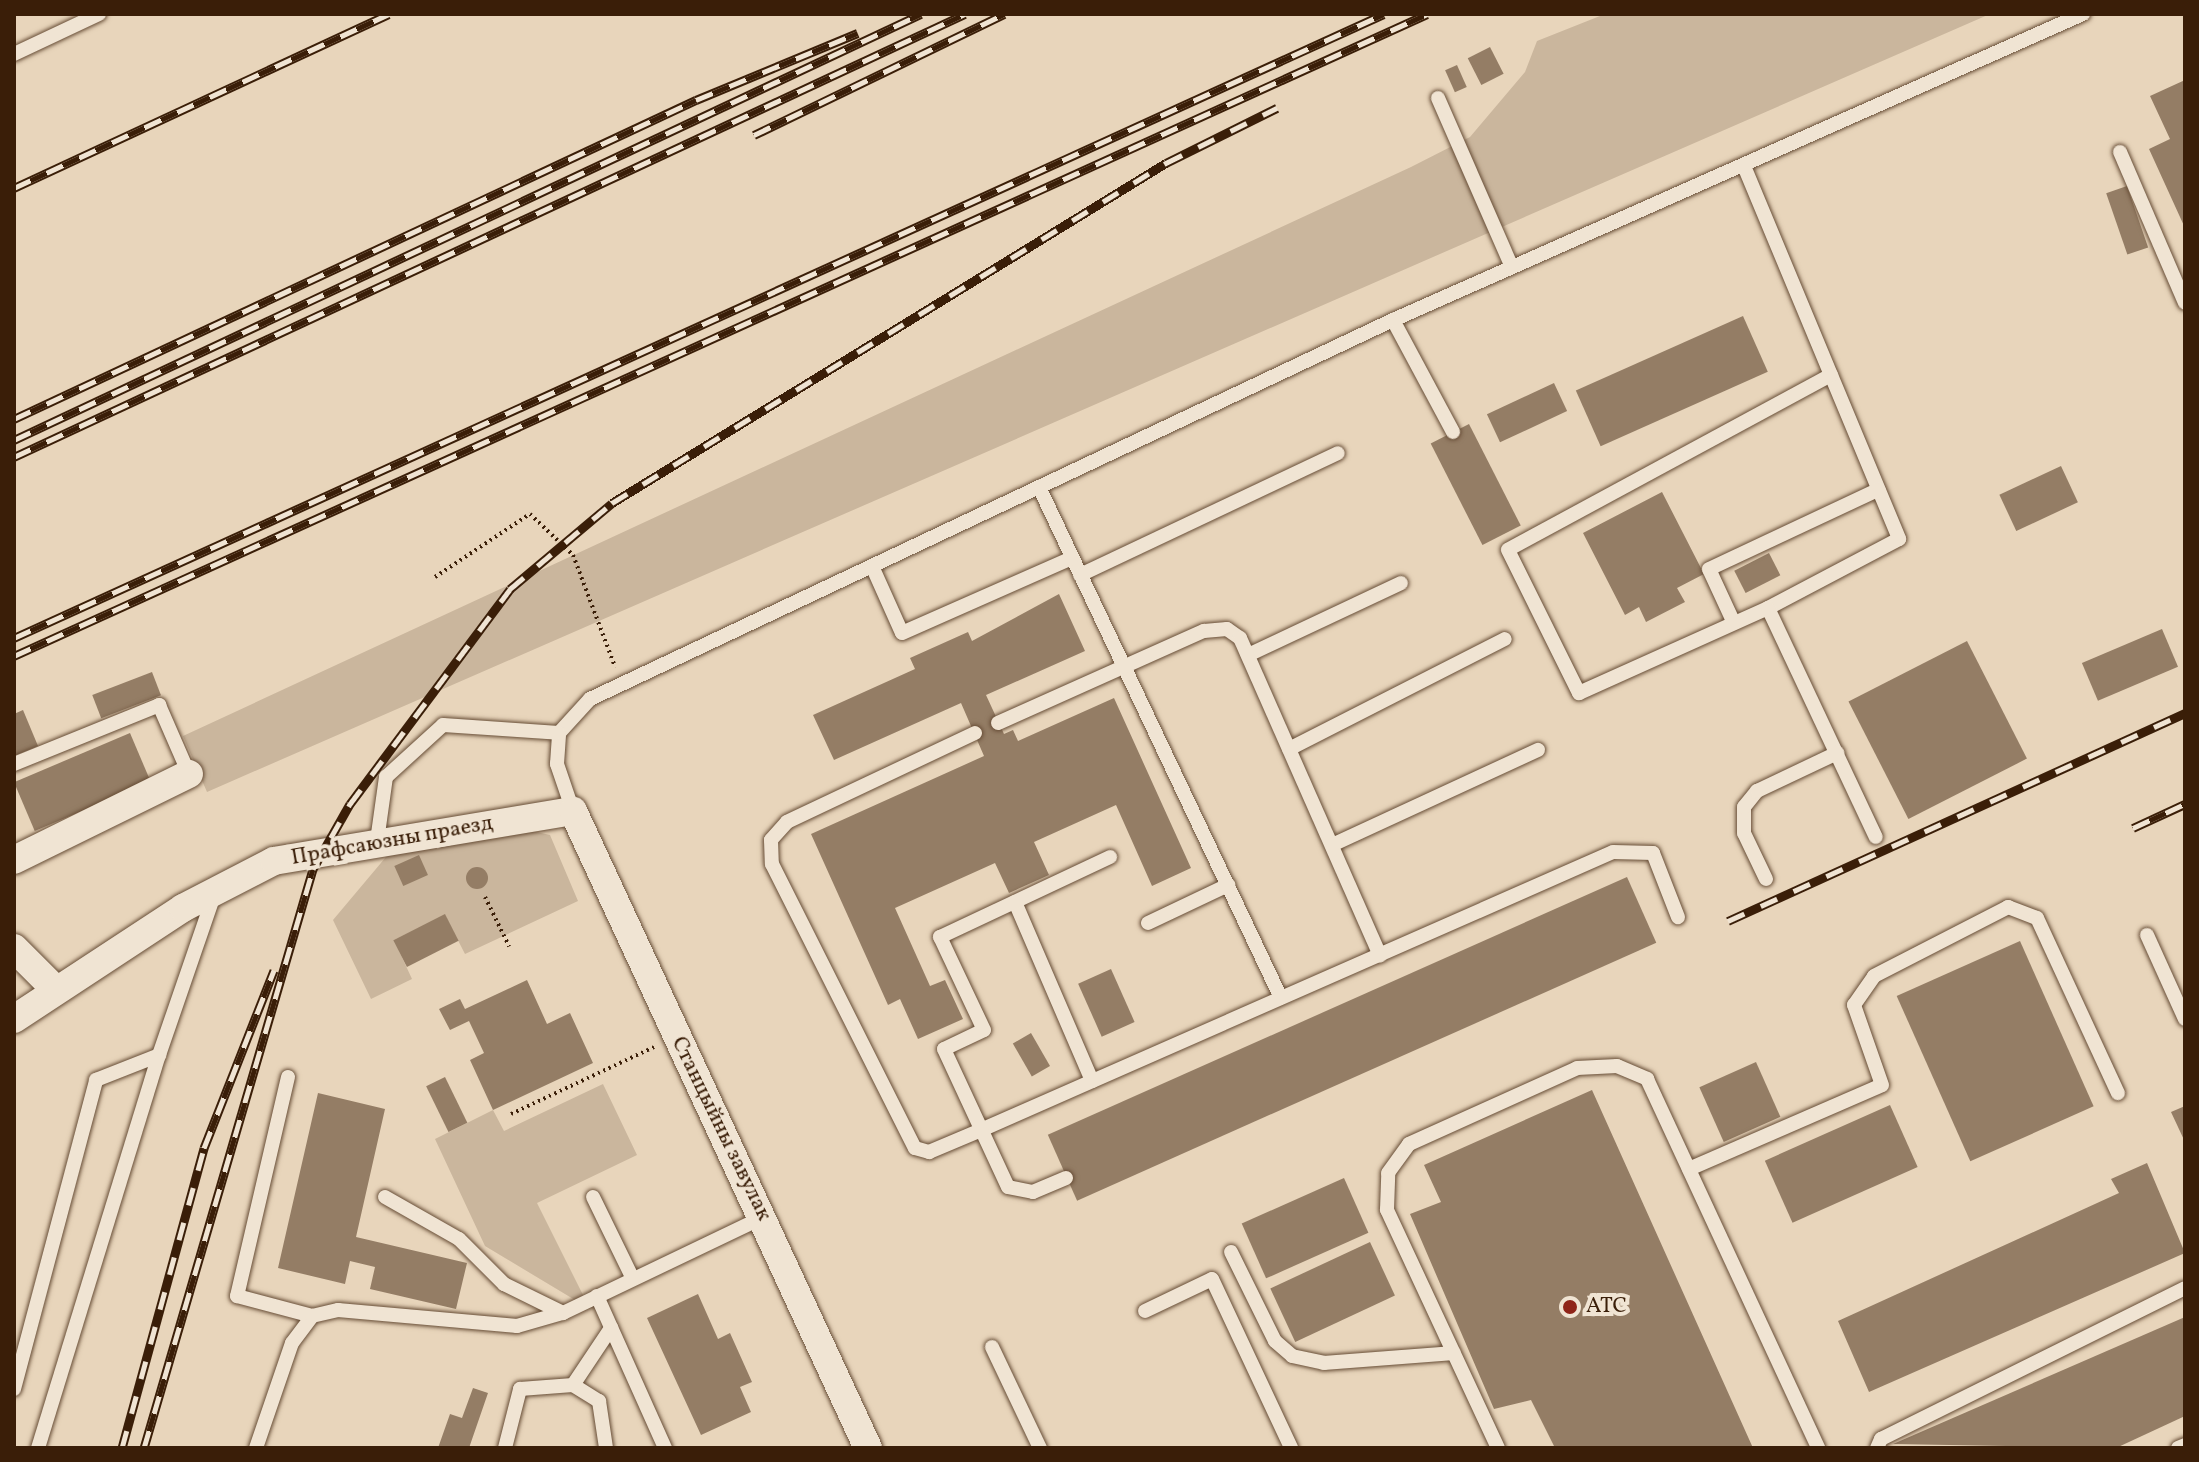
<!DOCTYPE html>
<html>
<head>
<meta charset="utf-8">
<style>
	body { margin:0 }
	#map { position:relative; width:2199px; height:1462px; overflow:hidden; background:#e8d5bb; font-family:Vollkorn,serif }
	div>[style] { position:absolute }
	.green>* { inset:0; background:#cab69d }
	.building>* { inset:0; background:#947d65; transform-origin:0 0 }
	.round { border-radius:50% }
	.path>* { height:4px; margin-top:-2px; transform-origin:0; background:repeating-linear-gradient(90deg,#3a1e08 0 2px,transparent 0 6px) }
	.roads { filter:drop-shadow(0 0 2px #664c35) drop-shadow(0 0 2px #664c35) }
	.lane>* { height:14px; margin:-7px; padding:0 7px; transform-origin:7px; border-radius:7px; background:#f0e4d3 }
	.street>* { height:28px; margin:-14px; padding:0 14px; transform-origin:14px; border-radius:14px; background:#f0e4d3 }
	.rail>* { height:9px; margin-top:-4.5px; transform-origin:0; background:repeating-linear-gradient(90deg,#f0e4d3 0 18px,#3a1e08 0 36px); box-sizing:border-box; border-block:2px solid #3a1e08 }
	.dots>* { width:22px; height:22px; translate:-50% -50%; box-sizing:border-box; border:4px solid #f0e4d3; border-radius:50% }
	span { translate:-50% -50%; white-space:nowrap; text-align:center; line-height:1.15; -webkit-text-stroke:8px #f0e4d3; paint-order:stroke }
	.street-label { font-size:22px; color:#3a1e08 }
	.poi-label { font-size:22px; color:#3a1e08 }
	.left { translate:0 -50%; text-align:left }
	.frame { position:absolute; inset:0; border:16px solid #3a1e08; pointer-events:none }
</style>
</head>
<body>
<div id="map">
	<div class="green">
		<i style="clip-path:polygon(1605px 14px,1990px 14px,207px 792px,183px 736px,1411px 167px,1470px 137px,1525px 72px,1537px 41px)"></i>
		<i style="clip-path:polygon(532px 831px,550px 835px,578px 901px,465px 954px,445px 915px,394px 940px,412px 979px,371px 999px,333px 920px,391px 851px)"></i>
		<i style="clip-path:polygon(603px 1084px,637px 1155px,537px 1203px,590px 1309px,485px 1246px,435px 1139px,493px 1110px,504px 1131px)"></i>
	</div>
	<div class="building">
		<i style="left:1490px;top:47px;width:30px;height:25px;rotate:63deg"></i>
		<i style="left:1457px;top:65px;width:24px;height:13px;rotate:66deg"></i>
		<i style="clip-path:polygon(2185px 80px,2185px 228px,2149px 149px,2170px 139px,2150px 96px)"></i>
		<i style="left:2127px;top:186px;width:65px;height:22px;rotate:71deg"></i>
		<i style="left:1743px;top:316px;width:61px;height:183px;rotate:66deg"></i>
		<i style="left:1554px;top:383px;width:31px;height:74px;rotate:65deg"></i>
		<i style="left:1469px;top:424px;width:114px;height:43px;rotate:63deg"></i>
		<i style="left:2061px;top:466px;width:40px;height:68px;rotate:65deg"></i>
		<i style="clip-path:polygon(1662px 492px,1704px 574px,1677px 588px,1685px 602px,1646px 622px,1639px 607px,1625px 615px,1583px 533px)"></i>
		<i style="left:1769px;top:553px;width:25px;height:39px;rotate:63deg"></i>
		<i style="clip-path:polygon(1059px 594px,1085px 651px,986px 695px,1004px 734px,1013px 730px,1018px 741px,1114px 698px,1191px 868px,1152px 886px,1116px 805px,1034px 842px,1049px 875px,1009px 893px,995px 863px,895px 908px,930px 986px,945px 980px,963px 1019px,918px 1039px,900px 999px,888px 1005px,811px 834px,984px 756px,961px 703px,834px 760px,813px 715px,915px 669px,910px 658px,968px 632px,972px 641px)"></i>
		<i style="left:2162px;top:629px;width:41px;height:87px;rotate:67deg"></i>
		<i style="left:1967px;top:641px;width:132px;height:133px;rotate:63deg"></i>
		<i style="left:152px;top:672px;width:25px;height:64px;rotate:69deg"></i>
		<i style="clip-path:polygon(23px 710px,38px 746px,14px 756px,14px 714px)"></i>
		<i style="left:130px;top:733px;width:53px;height:126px;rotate:67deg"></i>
		<i style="left:419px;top:855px;width:22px;height:27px;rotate:66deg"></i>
		<i class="round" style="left:466px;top:867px;width:22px;height:22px"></i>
		<i style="left:1627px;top:877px;width:72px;height:634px;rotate:66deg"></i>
		<i style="left:445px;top:914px;width:30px;height:58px;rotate:63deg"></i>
		<i style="left:2020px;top:941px;width:181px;height:135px;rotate:66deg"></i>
		<i style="left:1111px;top:969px;width:58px;height:36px;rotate:66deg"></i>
		<i style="clip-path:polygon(527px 980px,547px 1024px,570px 1013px,593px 1063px,493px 1110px,470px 1060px,484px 1053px,469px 1021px,450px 1030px,439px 1009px,460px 999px,465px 1009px)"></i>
		<i style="left:1031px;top:1033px;width:38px;height:21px;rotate:60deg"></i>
		<i style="left:1756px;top:1062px;width:60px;height:62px;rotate:66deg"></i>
		<i style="left:445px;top:1077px;width:51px;height:21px;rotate:64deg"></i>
		<i style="clip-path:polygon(1592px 1090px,1753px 1448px,1555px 1448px,1531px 1400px,1494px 1409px,1410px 1214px,1441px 1202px,1424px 1165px)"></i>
		<i style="clip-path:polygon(318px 1093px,385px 1109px,356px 1237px,467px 1263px,456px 1309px,370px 1289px,375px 1267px,350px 1261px,345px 1284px,278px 1268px)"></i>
		<i style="left:1890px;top:1105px;width:68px;height:137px;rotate:66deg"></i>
		<i style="clip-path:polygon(2185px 1106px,2185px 1142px,2171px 1112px)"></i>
		<i style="clip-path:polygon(2147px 1163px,2185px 1253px,1869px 1392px,1838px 1321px,2119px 1193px,2111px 1179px)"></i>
		<i style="left:1344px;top:1178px;width:60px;height:112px;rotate:66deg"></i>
		<i style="left:1370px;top:1242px;width:59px;height:110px;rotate:65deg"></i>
		<i style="clip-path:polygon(698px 1294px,718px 1339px,730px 1333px,752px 1382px,740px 1387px,751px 1412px,701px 1435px,647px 1318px)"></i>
		<i style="clip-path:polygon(2185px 1317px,2185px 1416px,2116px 1448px,1893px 1444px)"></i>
		<i style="clip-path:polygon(473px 1388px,488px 1393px,469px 1448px,438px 1448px,450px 1414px,462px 1418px)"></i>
	</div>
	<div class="path">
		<i style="left:435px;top:577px;width:114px;rotate:-33.6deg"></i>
		<i style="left:530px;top:514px;width:59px;rotate:43.6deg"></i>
		<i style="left:573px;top:555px;width:120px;rotate:69.4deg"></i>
		<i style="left:485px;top:897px;width:55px;rotate:63.9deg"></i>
		<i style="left:511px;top:1114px;width:158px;rotate:-25.1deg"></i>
	</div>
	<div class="roads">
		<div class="lane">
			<i style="left:14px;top:54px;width:94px;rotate:-25.2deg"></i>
			<i style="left:1438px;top:98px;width:184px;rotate:66.4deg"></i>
			<i style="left:2120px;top:152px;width:164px;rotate:66.7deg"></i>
			<i style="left:1744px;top:166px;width:404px;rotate:67.4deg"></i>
			<i style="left:1899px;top:539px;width:148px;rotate:152.2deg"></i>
			<i style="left:1393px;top:320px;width:127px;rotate:61.8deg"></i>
			<i style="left:1831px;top:375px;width:367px;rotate:151.6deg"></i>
			<i style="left:1508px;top:550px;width:160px;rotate:63.6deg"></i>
			<i style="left:1579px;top:693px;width:207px;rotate:-24.2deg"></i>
			<i style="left:1768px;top:608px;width:253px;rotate:64.8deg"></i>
			<i style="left:1039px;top:487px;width:565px;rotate:64.66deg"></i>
			<i style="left:872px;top:566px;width:73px;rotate:65.9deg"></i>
			<i style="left:902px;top:633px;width:186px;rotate:-23.8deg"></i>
			<i style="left:1080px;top:575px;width:285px;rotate:-25.3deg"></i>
			<i style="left:1733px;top:621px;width:57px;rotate:-114.8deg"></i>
			<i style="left:1709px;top:569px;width:187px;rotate:-25.1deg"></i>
			<i style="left:1248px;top:655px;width:169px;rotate:-25.2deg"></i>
			<i style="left:998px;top:723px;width:226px;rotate:-24.1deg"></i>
			<i style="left:1204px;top:631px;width:23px;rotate:-5deg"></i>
			<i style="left:1227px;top:629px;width:16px;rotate:35deg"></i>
			<i style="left:1240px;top:638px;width:347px;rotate:66.2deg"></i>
			<i style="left:975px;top:733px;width:208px;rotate:154.7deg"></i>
			<i style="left:787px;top:822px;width:24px;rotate:132deg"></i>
			<i style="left:771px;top:840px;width:24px;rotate:88deg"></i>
			<i style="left:772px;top:864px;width:318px;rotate:63.3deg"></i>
			<i style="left:915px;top:1148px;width:15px;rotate:16deg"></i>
			<i style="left:929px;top:1152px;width:56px;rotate:-22.9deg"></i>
			<i style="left:981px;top:1130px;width:690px;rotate:-23.74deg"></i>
			<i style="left:1613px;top:852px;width:40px;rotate:1.4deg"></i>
			<i style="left:1653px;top:853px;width:69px;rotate:68.7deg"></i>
			<i style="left:1289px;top:749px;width:242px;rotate:-27deg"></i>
			<i style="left:14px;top:764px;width:157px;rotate:-22.1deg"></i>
			<i style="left:159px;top:705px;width:75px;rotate:66.5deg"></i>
			<i style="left:573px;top:811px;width:50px;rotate:-108.8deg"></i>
			<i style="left:557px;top:764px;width:31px;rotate:-86deg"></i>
			<i style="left:559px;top:733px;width:46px;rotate:-47.6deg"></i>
			<i style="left:590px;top:699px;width:888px;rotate:-25.27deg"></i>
			<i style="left:1393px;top:320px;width:755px;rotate:-23.92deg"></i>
			<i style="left:377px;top:841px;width:65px;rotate:-82deg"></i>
			<i style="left:386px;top:777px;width:77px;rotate:-42.4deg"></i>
			<i style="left:443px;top:725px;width:116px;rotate:3.9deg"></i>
			<i style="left:1332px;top:845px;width:227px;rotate:-24.8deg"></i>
			<i style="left:1766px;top:879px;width:51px;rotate:-115.6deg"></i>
			<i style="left:1744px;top:833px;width:26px;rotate:-90deg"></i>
			<i style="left:1744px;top:807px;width:21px;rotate:-51deg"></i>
			<i style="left:1757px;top:791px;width:89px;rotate:-25.4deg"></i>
			<i style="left:1015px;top:902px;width:195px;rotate:66.7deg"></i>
			<i style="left:1148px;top:923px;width:89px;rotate:-25.4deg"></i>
			<i style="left:2147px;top:935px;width:92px;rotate:65.7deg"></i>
			<i style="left:288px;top:1077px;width:225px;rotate:103.1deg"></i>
			<i style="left:237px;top:1296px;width:78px;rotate:14.9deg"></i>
			<i style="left:1689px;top:1169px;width:210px;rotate:-23.5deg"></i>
			<i style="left:1882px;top:1085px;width:85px;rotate:-109.3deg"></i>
			<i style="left:1854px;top:1005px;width:35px;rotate:-55deg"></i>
			<i style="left:1874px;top:976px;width:151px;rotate:-27.2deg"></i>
			<i style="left:2008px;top:907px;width:31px;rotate:21deg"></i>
			<i style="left:2037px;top:918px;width:193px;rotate:65.2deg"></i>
			<i style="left:1066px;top:1178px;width:36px;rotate:157deg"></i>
			<i style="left:1033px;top:1192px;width:25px;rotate:-169deg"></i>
			<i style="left:1008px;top:1187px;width:152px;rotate:-114.9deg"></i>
			<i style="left:944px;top:1049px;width:44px;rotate:-25.4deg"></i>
			<i style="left:984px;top:1030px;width:103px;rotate:-115.3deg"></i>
			<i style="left:940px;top:937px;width:188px;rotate:-25.2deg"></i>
			<i style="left:385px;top:1197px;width:85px;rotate:29.6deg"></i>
			<i style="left:459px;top:1239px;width:64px;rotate:45deg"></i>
			<i style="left:504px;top:1284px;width:66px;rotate:26.2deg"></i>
			<i style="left:563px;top:1313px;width:222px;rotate:-25.6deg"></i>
			<i style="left:593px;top:1197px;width:91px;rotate:64deg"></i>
			<i style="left:1231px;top:1252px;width:99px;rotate:63.7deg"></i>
			<i style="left:1275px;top:1341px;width:23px;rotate:41deg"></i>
			<i style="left:1292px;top:1356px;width:33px;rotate:12deg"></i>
			<i style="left:1324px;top:1363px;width:130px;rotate:-4.4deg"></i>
			<i style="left:597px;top:1296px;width:167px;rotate:65.9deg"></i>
			<i style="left:1145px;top:1311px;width:74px;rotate:-25.5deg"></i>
			<i style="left:1212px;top:1279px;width:187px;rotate:64.9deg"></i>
			<i style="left:992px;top:1347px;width:112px;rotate:64.6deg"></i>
			<i style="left:573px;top:1385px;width:69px;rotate:-56.3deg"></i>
			<i style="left:14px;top:1389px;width:320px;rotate:-75.1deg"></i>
			<i style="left:96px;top:1080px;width:68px;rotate:-21.6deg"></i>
			<i style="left:159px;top:1055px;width:172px;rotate:-71deg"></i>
			<i style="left:38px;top:1448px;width:411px;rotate:-72.9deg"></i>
			<i style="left:256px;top:1448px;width:111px;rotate:-71.1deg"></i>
			<i style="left:292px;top:1343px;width:34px;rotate:-53deg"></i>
			<i style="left:312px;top:1316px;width:27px;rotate:-13deg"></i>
			<i style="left:338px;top:1310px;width:180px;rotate:5.1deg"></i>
			<i style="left:517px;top:1326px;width:47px;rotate:-16.1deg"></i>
			<i style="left:505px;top:1448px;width:61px;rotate:-75.7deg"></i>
			<i style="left:520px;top:1389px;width:53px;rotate:-4.3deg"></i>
			<i style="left:573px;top:1385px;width:31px;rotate:32deg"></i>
			<i style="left:599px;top:1401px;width:48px;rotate:81.5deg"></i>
			<i style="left:1498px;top:1448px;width:263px;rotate:-115deg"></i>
			<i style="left:1387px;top:1210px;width:37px;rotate:-88deg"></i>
			<i style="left:1388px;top:1173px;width:36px;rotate:-54deg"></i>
			<i style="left:1409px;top:1144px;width:184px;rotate:-24.3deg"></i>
			<i style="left:1577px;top:1068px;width:40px;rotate:-2.9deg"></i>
			<i style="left:1617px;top:1066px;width:33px;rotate:23deg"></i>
			<i style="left:1647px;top:1079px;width:407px;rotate:65.1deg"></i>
			<i style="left:1877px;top:1448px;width:10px;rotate:-66deg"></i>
			<i style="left:1881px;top:1439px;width:339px;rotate:-26.4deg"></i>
			<i style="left:2178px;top:1448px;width:8px;rotate:-23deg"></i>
		</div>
		<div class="street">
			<i style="left:14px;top:860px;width:195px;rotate:-26.2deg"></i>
			<i style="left:14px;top:948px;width:58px;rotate:45deg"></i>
			<i style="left:14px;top:1019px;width:202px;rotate:-33.3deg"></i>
			<i style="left:183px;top:908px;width:102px;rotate:-27.3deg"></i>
			<i style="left:274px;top:861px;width:303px;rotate:-9.5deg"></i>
			<i style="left:573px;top:811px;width:702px;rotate:65.15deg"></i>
		</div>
	</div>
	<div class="rail">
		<i style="left:754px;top:135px;width:278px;rotate:-25.8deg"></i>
		<i style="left:14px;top:188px;width:413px;rotate:-24.9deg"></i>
		<i style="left:14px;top:419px;width:753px;rotate:-25.07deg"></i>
		<i style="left:696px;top:100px;width:175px;rotate:-22.5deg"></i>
		<i style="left:14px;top:440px;width:1002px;rotate:-25.16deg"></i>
		<i style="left:14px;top:457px;width:1049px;rotate:-24.98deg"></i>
		<i style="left:14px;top:638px;width:1505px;rotate:-24.49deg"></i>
		<i style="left:14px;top:656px;width:1552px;rotate:-24.43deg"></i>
		<i style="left:2133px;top:828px;width:57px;rotate:-24.8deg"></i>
		<i style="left:1728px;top:921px;width:502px;rotate:-24.47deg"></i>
		<i style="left:122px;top:1448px;width:311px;rotate:-74.7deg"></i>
		<i style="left:204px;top:1148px;width:191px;rotate:-68.5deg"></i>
		<i style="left:144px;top:1448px;width:603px;rotate:-73.73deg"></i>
		<i style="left:313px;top:869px;width:75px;rotate:-60.4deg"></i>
		<i style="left:350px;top:804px;width:268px;rotate:-53.3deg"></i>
		<i style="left:510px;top:589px;width:133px;rotate:-40.1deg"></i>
		<i style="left:612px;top:503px;width:650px;rotate:-31.54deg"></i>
		<i style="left:1166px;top:163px;width:124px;rotate:-26.4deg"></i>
	</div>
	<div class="dots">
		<i style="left:1570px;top:1307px;background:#8f2418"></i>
	</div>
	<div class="street-label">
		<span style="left:392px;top:841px;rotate:-10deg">Прафсаюзны праезд</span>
		<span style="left:721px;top:1129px;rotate:64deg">Станцыйны завулак</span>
	</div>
	<div class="poi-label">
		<span class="left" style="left:1586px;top:1307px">АТС</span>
	</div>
	<div class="frame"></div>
</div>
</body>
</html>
